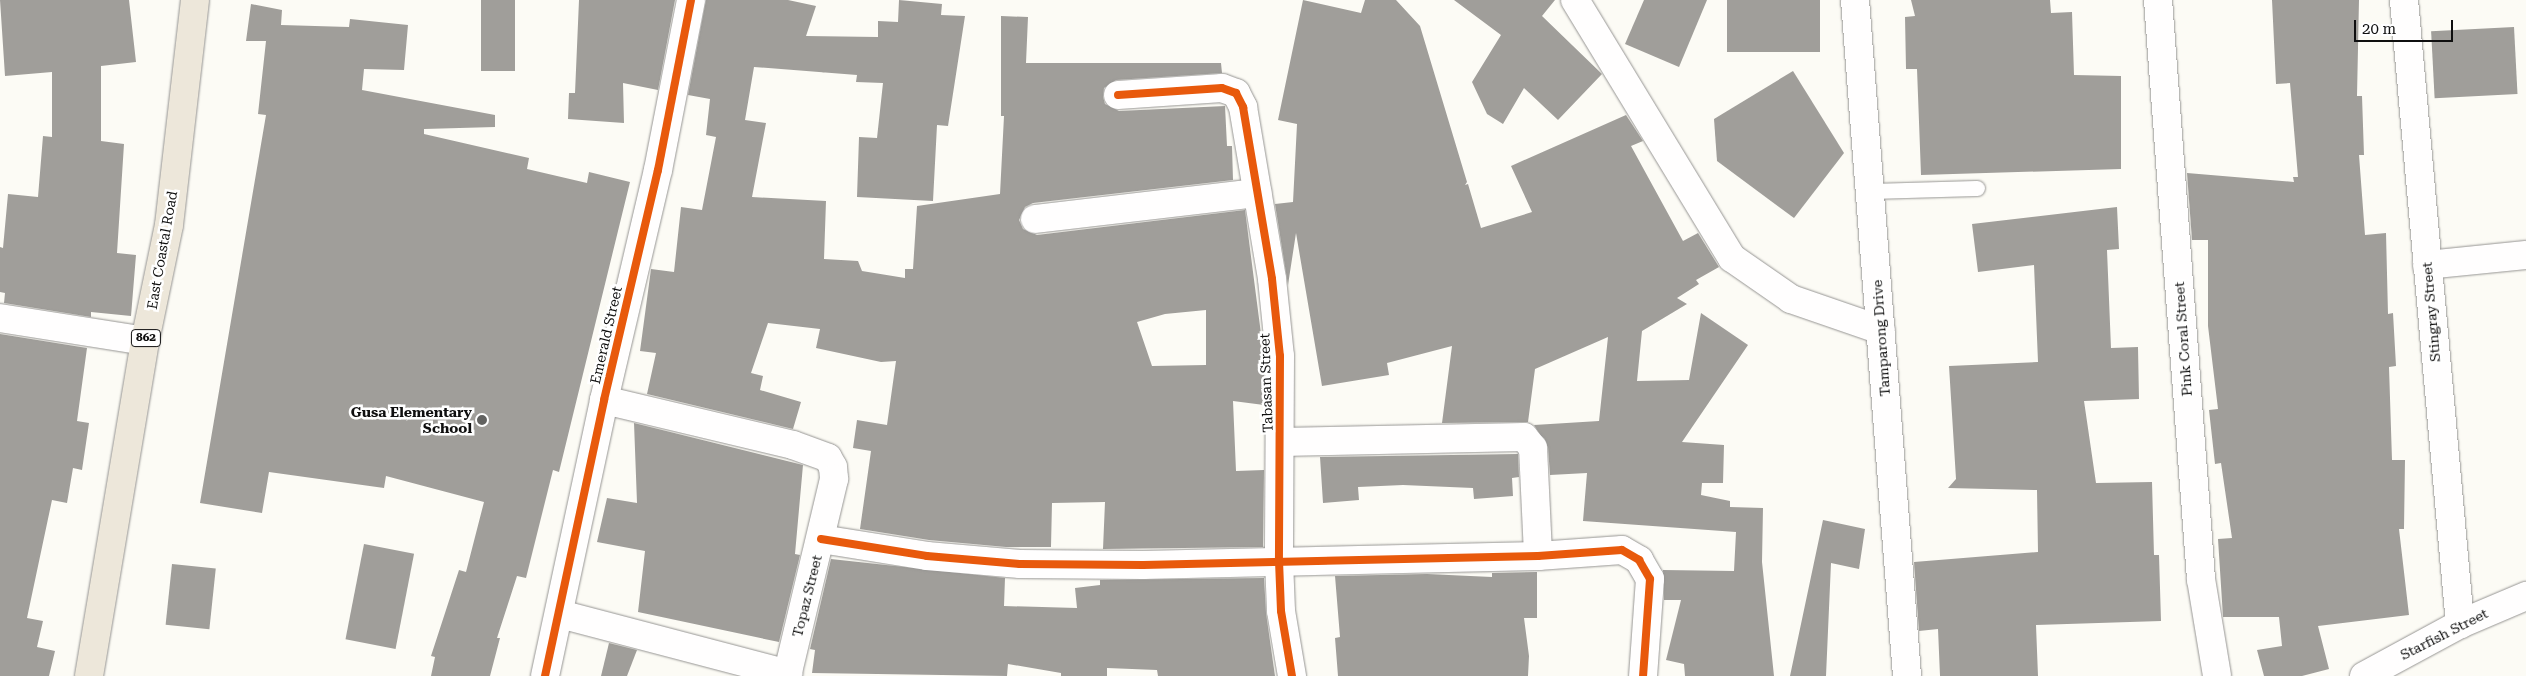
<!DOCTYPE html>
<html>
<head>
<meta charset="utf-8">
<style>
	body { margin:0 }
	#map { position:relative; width:2526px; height:676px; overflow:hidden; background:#fcfbf5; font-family:"Roboto Serif",serif }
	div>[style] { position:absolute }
	.building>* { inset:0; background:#a09e9a; transform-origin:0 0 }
	.roads { filter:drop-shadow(0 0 1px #969593) drop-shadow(0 0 1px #969593) }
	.lane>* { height:15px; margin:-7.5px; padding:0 7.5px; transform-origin:7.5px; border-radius:7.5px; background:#fffefe }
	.street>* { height:28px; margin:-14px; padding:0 14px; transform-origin:14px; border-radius:14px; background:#fffefe }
	.primary>* { height:28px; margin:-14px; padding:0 14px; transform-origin:14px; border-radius:14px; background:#ede7da }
	.cycleway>* { height:8px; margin:-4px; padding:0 4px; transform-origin:4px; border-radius:4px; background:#e8590c }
	.dots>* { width:14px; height:14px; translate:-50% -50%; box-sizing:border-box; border:2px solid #fff; border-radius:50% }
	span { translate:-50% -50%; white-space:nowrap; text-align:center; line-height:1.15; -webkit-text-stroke:5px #fff; paint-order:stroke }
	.shield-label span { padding:1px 4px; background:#fff; border:1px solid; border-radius:4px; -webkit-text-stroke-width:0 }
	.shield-label { font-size:12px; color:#0f0f0f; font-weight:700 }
	.street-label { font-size:14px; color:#0f0f0f }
	.poi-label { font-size:14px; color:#0f0f0f; font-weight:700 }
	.right { translate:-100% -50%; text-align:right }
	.scale { position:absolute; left:2354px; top:20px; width:99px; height:22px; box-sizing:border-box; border:2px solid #0f0f0f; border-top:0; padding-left:6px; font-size:15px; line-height:18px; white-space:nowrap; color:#0f0f0f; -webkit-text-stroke:4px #fff; paint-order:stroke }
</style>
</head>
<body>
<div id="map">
	<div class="building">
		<i style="clip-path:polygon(0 0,129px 0,136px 62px,101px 66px,101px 141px,124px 144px,117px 253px,136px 255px,131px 316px,91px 312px,91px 317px,4px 303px,5px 293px,0 292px,0 247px,3px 248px,8px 194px,38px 197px,43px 136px,52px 137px,52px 72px,5px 76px)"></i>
		<i style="left:481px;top:0;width:34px;height:71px"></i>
		<i style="clip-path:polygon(579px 0,675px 0,658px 90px,623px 83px,624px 123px,568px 119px,569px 93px,575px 93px)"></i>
		<i style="clip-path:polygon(evenodd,706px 0,788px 0,816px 6px,806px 36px,878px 37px,878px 21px,898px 22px,899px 0,942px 4px,941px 15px,965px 16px,948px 126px,937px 125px,933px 201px,857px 197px,859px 137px,877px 138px,883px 83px,856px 82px,857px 75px,754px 67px,745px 120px,766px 123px,752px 197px,826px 201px,824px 259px,858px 261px,862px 271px,905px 278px,905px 269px,913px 269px,917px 206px,1000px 194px,1004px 116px,1001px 116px,1001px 16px,1028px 17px,1026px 63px,1221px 63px,1222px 73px,1116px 80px,1104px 88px,1103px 97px,1105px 104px,1119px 111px,1225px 106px,1227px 146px,1232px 146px,1233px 180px,1033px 203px,1025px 207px,1019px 220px,1023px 229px,1037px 235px,1245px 210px,1264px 357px,1264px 405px,1233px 401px,1236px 471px,1264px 470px,1263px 547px,1103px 549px,1105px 502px,1052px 503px,1051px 547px,1006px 547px,929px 540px,860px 529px,871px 451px,853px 448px,857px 420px,887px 425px,896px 361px,881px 362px,816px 348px,820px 329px,768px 323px,751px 373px,763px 376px,760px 390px,801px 402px,793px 429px,647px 394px,656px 353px,640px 351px,651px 269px,674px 272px,681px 207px,702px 210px,716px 137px,706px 135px,710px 99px,688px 95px,706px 0,1206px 310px,1206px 365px,1152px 366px,1137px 322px,1165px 314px,1206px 310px)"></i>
		<i style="clip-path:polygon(1303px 0,1361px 13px,1365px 0,1396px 0,1420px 26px,1467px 182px,1465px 185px,1468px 184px,1481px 228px,1532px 212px,1511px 166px,1626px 115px,1643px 141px,1631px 146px,1683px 241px,1698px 233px,1719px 267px,1696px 280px,1699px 284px,1677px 298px,1687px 304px,1642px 331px,1637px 381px,1689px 380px,1701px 313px,1748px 345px,1682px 442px,1724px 445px,1723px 483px,1702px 483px,1701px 495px,1730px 501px,1730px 507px,1763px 508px,1762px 562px,1774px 676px,1685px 676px,1684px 664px,1666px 660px,1681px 600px,1664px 600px,1663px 570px,1734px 571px,1736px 532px,1583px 521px,1587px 473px,1550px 475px,1548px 447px,1534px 425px,1599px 421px,1608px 337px,1535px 369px,1528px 422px,1442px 423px,1452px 346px,1387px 363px,1389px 375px,1322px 386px,1296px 233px,1288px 285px,1275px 204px,1293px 202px,1297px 124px,1278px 120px)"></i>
		<i style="clip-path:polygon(1454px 0,1555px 0,1542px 16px,1602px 74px,1558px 120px,1524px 88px,1503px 124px,1487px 114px,1472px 82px,1501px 35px)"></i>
		<i style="clip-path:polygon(1644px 0,1707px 0,1679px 67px,1625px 44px)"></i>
		<i style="left:1727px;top:0;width:93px;height:52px"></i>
		<i style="clip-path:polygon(1911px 0,2050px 0,2051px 13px,2072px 12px,2074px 75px,2121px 76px,2121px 169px,1921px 175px,1917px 69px,1906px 69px,1905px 17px,1915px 16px)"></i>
		<i style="clip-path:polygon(2272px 0,2359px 0,2357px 96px,2362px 96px,2364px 155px,2359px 155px,2365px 235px,2386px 233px,2388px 314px,2393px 313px,2396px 366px,2389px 367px,2392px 460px,2405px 460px,2404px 529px,2399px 529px,2409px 615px,2318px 626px,2329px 669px,2302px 676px,2264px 676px,2257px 650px,2282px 646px,2279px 617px,2223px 617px,2218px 539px,2232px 538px,2221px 463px,2215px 464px,2209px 410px,2218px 409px,2208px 326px,2208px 240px,2192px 240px,2187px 173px,2294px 182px,2293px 177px,2298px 177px,2290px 83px,2276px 84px)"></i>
		<i style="clip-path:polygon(251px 4px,282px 10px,281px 25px,349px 27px,350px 19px,408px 25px,404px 70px,364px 69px,362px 90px,495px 115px,495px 127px,424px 129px,424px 134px,529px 158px,527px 169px,587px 183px,589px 172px,630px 182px,559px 472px,553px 470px,526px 578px,517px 576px,497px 638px,500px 638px,490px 676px,431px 676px,435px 657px,431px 656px,459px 570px,466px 572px,484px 502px,386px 476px,384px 488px,269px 472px,262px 513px,200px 503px,266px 115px,258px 114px,266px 41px,246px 41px)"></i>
		<i style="left:2514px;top:27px;width:67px;height:83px;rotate:87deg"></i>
		<i style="clip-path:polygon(1793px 71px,1844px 153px,1794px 218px,1717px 161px,1714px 119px)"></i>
		<i style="clip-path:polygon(2117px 207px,2119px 249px,2107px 250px,2111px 348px,2138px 347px,2139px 399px,2084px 401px,2096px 483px,2152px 482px,2154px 555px,2159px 555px,2161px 621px,2036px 625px,2038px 676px,1940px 676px,1938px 629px,1919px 631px,1914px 562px,2038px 552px,2037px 490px,1948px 488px,1956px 479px,1949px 366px,2038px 362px,2034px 265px,1978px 272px,1972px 224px)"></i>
		<i style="clip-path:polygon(0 334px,87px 348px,77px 421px,89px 423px,82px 470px,73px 468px,67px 503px,52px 500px,27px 618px,43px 621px,37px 647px,55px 651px,49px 676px,0 676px)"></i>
		<i style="clip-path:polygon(634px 423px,803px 465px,795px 554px,800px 555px,779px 642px,638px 612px,645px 551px,597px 542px,607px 498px,637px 503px)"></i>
		<i style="clip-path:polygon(1518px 454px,1519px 477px,1512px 478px,1513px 496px,1474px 499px,1473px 488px,1403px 485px,1358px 487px,1359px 500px,1323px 503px,1320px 457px)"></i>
		<i style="clip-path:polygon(1823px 520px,1865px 529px,1859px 569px,1831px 563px,1826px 676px,1790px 676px)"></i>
		<i style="left:364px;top:544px;width:51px;height:97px;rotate:11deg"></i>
		<i style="clip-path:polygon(831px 559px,1005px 578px,1004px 606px,1077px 608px,1075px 588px,1100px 585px,1100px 580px,1264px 578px,1266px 613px,1275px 676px,1158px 676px,1157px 670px,1107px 668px,1107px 676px,1061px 676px,1061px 673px,1008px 664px,1007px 676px,812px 673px,815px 650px,810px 649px)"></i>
		<i style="left:172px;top:564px;width:44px;height:61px;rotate:6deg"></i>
		<i style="clip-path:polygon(1537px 572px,1537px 618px,1524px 618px,1529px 656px,1528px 676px,1338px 676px,1335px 638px,1340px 637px,1335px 576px,1427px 574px,1492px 577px,1492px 573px)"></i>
		<i style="clip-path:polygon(609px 643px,637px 650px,627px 676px,601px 676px)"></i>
	</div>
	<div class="roads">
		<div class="lane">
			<i style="left:1870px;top:191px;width:107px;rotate:-1.6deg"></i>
		</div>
		<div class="street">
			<i style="left:1575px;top:0;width:302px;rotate:58.7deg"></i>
			<i style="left:1732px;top:258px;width:72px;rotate:34.8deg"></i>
			<i style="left:1791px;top:299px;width:95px;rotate:19deg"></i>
			<i style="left:1855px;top:0;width:678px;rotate:85.6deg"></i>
			<i style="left:2158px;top:0;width:581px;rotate:85.75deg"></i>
			<i style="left:2201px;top:579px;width:98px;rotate:80.6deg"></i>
			<i style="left:2404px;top:0;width:627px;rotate:84.87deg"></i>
			<i style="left:1118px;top:95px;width:104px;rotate:-3.9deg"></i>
			<i style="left:1222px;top:88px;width:15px;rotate:20deg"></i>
			<i style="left:1236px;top:93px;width:16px;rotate:63deg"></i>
			<i style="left:1243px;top:107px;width:174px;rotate:80.4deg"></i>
			<i style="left:1272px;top:279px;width:77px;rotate:84.1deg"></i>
			<i style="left:1280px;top:356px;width:205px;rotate:90.3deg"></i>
			<i style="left:1279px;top:561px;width:50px;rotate:87.7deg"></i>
			<i style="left:1281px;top:611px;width:66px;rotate:80.4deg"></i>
			<i style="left:1035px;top:219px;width:224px;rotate:-6.7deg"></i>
			<i style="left:2427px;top:265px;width:100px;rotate:-5.8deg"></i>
			<i style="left:0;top:318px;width:147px;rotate:9deg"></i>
			<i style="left:604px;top:400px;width:194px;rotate:13.4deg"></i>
			<i style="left:793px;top:445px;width:37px;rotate:20deg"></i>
			<i style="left:828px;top:458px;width:10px;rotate:61deg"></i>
			<i style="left:833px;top:467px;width:12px;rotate:85deg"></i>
			<i style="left:834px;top:479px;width:203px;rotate:103.4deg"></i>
			<i style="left:1281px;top:442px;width:243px;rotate:-1.2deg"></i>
			<i style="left:1524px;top:437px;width:14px;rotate:51deg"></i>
			<i style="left:1533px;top:448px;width:108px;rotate:87.3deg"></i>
			<i style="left:821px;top:539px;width:107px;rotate:9.1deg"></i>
			<i style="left:927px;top:556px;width:93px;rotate:4.9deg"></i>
			<i style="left:1020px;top:564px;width:123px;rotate:0.5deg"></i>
			<i style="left:1143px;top:565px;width:395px;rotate:-1.3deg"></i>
			<i style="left:1538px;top:556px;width:84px;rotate:-4.1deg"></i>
			<i style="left:1622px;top:550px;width:20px;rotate:30deg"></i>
			<i style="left:1639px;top:560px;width:22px;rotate:60deg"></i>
			<i style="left:1650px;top:579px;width:97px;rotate:94.1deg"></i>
			<i style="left:560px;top:614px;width:236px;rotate:14.7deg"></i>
			<i style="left:545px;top:676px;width:282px;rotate:-77.9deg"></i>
			<i style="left:604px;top:400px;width:236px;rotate:-76.8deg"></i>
			<i style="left:658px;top:170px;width:173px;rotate:-79deg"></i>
			<i style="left:2364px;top:676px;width:109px;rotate:-28.4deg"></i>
			<i style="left:2460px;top:624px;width:72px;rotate:-23deg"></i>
		</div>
		<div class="primary">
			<i style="left:89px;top:676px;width:340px;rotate:-80.5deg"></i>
			<i style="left:145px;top:341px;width:118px;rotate:-78.3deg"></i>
			<i style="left:169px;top:225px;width:226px;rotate:-83.4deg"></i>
		</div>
	</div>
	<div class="cycleway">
		<i style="left:1118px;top:95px;width:104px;rotate:-3.9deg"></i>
		<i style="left:1222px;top:88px;width:15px;rotate:20deg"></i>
		<i style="left:1236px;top:93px;width:16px;rotate:63deg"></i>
		<i style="left:1243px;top:107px;width:174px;rotate:80.4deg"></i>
		<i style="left:1272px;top:279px;width:77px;rotate:84.1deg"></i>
		<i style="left:1280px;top:356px;width:205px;rotate:90.3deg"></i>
		<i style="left:1279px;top:561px;width:50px;rotate:87.7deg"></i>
		<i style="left:1281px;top:611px;width:66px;rotate:80.4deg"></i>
		<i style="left:821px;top:539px;width:107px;rotate:9.1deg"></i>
		<i style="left:927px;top:556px;width:93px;rotate:4.9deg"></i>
		<i style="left:1020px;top:564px;width:123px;rotate:0.5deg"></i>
		<i style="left:1143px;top:565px;width:395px;rotate:-1.3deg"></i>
		<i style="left:1538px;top:556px;width:84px;rotate:-4.1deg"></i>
		<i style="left:1622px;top:550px;width:20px;rotate:30deg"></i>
		<i style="left:1639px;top:560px;width:22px;rotate:60deg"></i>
		<i style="left:1650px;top:579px;width:97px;rotate:94.1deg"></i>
		<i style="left:545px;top:676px;width:282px;rotate:-77.9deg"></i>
		<i style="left:604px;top:400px;width:236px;rotate:-76.8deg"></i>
		<i style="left:658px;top:170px;width:173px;rotate:-79deg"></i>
	</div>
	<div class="dots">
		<i style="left:482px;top:420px;background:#626260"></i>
	</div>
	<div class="shield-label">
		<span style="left:146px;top:338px">862</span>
	</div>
	<div class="street-label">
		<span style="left:162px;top:250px;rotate:-80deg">East Coastal Road</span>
		<span style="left:2431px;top:312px;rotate:-95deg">Stingray Street</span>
		<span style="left:606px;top:335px;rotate:-77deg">Emerald Street</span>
		<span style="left:1881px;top:338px;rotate:-94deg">Tamparong Drive</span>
		<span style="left:2183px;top:339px;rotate:-94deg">Pink Coral Street</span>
		<span style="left:1266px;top:383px;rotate:-92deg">Tabasan Street</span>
		<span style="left:807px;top:596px;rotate:-76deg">Topaz Street</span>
		<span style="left:2444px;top:634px;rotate:-27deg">Starfish Street</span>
	</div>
	<div class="poi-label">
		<span class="right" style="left:472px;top:420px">Gusa Elementary<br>School</span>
	</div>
	<div class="scale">20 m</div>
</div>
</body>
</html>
